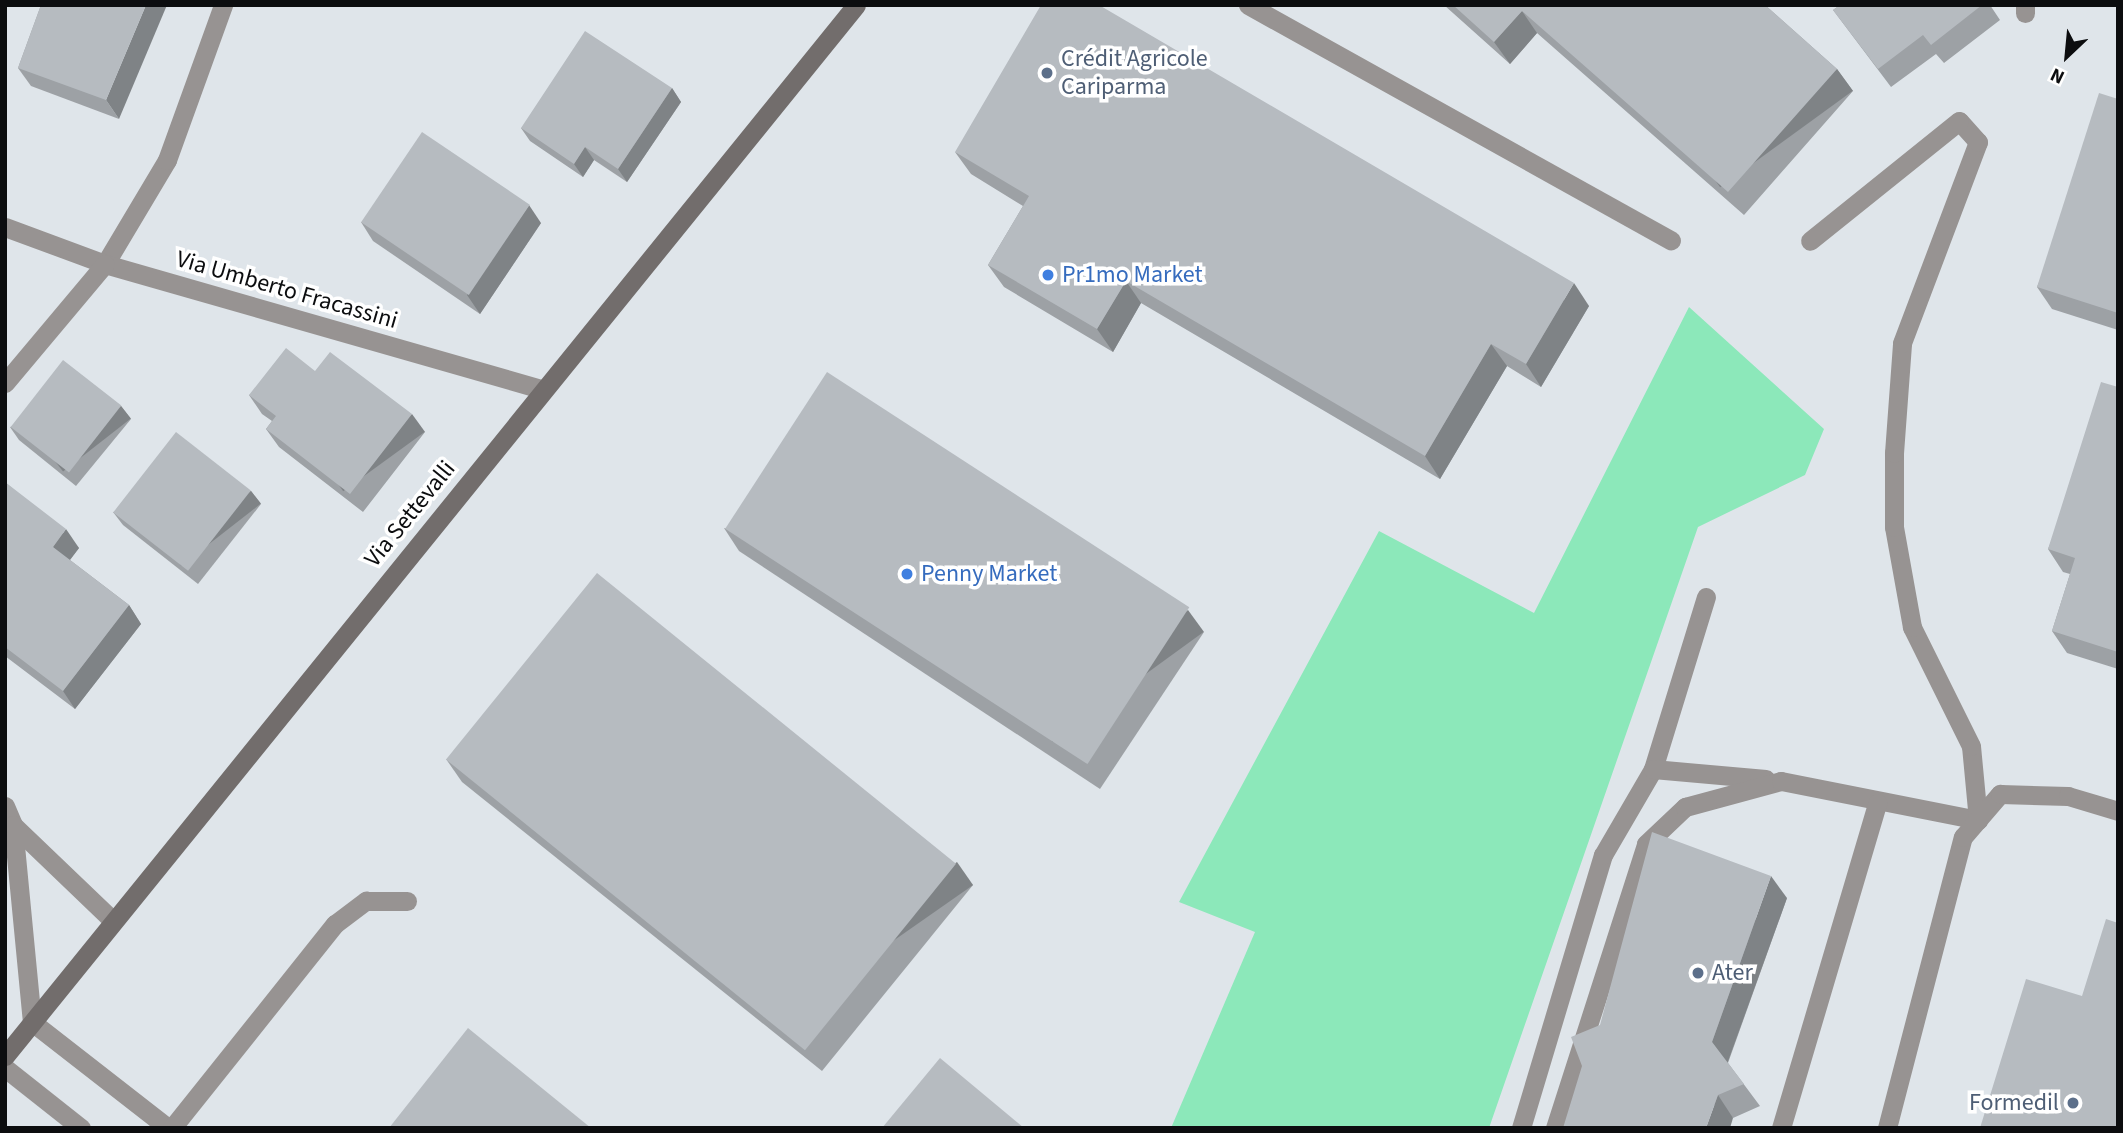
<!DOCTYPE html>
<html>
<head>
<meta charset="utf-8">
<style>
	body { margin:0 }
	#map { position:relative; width:2123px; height:1133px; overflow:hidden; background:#dfe5ea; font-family:"Source Sans 3",sans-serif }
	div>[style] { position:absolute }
	.green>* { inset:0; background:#8ce8ba }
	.service>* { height:19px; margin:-9.5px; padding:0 9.5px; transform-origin:9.5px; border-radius:9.5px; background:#979392 }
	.minor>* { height:19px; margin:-9.5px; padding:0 9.5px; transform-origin:9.5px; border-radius:9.5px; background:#979392 }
	.secondary>* { height:19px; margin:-9.5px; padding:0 9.5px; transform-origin:9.5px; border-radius:9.5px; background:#726d6c }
	.wall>* { inset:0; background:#9da1a5 }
	.shaded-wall>* { inset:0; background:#7f8386; transform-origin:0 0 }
	.building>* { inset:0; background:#b6bbc0; transform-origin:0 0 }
	.dots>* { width:19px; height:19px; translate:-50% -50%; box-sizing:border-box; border:4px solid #fff; border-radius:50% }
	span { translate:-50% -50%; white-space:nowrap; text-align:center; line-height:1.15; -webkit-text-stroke:7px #fff; paint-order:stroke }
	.service-label { font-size:24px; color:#4e5e75 }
	.left { translate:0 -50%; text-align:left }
	.right { translate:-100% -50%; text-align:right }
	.shop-label { font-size:24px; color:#366cbe }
	.street-label { font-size:24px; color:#0c0d0f }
	.frame { position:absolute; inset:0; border:7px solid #0c0d0f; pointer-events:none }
	.north { position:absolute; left:2032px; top:21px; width:70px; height:70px; -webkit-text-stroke:5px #fff; paint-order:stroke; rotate:206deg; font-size:19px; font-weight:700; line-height:28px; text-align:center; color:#0c0d0f }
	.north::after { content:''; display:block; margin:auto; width:24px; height:32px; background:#0c0d0f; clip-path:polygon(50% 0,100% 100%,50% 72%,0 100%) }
</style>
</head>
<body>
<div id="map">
	<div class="green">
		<i style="clip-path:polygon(1689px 307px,1824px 429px,1805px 475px,1698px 527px,1489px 1128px,1171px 1128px,1255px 932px,1179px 902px,1379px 531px,1534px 613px)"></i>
	</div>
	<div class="service">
		<i style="left:1248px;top:5px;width:484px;rotate:29.1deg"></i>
		<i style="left:2025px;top:5px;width:8px;rotate:90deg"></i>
		<i style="left:105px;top:264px;width:121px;rotate:-59.2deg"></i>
		<i style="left:167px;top:160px;width:165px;rotate:-70.1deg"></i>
		<i style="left:1653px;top:769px;width:180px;rotate:-72.9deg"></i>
		<i style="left:1521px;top:1128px;width:285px;rotate:-73.3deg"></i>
		<i style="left:1603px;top:855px;width:99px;rotate:-59.8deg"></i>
		<i style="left:1653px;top:769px;width:113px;rotate:5.1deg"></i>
		<i style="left:1555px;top:1128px;width:298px;rotate:-72.2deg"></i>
		<i style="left:1646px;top:844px;width:54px;rotate:-43.5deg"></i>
		<i style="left:1685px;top:807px;width:99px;rotate:-15.2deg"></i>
		<i style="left:1781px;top:781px;width:201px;rotate:11.2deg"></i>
		<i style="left:1978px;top:820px;width:74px;rotate:-95.4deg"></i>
		<i style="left:1971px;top:746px;width:133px;rotate:-116.4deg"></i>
		<i style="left:1912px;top:627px;width:102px;rotate:-100.2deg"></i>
		<i style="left:1894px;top:527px;width:74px;rotate:-90deg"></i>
		<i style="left:1894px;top:453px;width:110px;rotate:-85.8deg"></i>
		<i style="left:1902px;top:343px;width:215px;rotate:-69.3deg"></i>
		<i style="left:1978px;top:142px;width:28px;rotate:-132deg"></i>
		<i style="left:1959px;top:121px;width:191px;rotate:141.2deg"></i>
		<i style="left:1781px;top:1128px;width:339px;rotate:-73.5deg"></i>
	</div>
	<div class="minor">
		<i style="left:5px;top:227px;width:107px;rotate:20.3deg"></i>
		<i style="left:105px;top:264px;width:454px;rotate:16deg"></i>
		<i style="left:5px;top:383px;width:155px;rotate:-50deg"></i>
		<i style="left:5px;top:806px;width:21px;rotate:67deg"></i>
		<i style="left:13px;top:825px;width:198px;rotate:84.5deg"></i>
		<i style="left:32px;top:1022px;width:172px;rotate:37.9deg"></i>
		<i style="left:13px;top:825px;width:139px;rotate:43.8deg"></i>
		<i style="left:5px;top:1068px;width:97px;rotate:38.3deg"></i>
		<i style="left:172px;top:1128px;width:261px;rotate:-51.4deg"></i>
		<i style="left:335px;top:924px;width:39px;rotate:-37deg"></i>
		<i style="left:366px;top:901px;width:41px"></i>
		<i style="left:1887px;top:1128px;width:301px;rotate:-75.4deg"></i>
		<i style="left:1963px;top:837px;width:57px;rotate:-49.3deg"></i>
		<i style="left:2000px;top:794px;width:68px;rotate:1.7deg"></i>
		<i style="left:2068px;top:796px;width:52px;rotate:16.7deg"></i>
	</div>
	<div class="secondary">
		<i style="left:5px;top:1056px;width:1352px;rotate:-51deg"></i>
	</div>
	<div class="wall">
		<i style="clip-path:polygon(41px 5px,119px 119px,31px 86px,18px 68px)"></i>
		<i style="clip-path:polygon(1444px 5px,1765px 5px,1837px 69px,1853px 91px,1744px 215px,1537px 33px,1510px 64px)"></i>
		<i style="clip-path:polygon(1840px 5px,1990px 5px,2000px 20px,1944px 63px,1936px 54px,1891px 87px,1833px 10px)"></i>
		<i style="clip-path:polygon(672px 88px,681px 102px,627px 182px,594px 160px,583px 177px,530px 141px,521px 128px)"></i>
		<i style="clip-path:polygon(2118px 99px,2118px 330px,2052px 309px,2037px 287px)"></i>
		<i style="clip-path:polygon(955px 152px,1589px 306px,1541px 387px,1507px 366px,1440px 479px,1141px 303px,1113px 352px,1004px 287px,988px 265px,1023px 206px,971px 174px)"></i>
		<i style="clip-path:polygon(361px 222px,541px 223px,480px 314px,373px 241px)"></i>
		<i style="clip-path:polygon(315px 371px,425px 432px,363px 512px,279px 447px,266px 429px,272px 421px,262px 414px,249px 395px)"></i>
		<i style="clip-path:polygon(2118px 387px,2118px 669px,2067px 653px,2052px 631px,2070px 574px,2063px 572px,2048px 549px)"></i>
		<i style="clip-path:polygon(121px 406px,131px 419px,76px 486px,19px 440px,10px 427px)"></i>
		<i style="clip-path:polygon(5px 482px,79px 548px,70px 560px,129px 605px,141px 624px,75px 709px,5px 656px)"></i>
		<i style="clip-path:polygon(251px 491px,261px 504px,198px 584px,123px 525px,113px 512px)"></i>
		<i style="clip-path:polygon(724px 528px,1204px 632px,1100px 789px,739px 551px)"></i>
		<i style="clip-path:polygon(446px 759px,973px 885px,822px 1071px,462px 782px)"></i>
		<i style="clip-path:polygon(1787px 898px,1728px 1063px,1760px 1106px,1733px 1118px,1600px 1025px)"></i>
	</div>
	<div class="shaded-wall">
		<i style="clip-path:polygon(146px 5px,167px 5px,119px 119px,106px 100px)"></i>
		<i style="clip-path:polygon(1522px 11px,1537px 33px,1510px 64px,1494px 42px)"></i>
		<i style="left:1837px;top:69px;width:27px;height:164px;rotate:54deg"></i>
		<i style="clip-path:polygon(672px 88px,681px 102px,627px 182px,618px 169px)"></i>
		<i style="clip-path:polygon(585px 147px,594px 160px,583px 177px,574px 164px)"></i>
		<i style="clip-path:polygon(529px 205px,541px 223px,480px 314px,467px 295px)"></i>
		<i style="clip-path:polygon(1126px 281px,1141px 303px,1113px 352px,1097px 329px)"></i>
		<i style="clip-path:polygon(1574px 283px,1589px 306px,1541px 387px,1526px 364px)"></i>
		<i style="clip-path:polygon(1491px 344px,1507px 366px,1440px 479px,1425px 456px)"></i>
		<i style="left:121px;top:406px;width:16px;height:86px;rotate:52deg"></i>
		<i style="left:412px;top:414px;width:22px;height:101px;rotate:54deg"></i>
		<i style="left:251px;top:491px;width:16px;height:101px;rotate:52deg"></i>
		<i style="clip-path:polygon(66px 529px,79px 548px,66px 565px,53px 547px)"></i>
		<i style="clip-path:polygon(129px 605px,141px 624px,75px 709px,63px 691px)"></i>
		<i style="left:1188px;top:610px;width:27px;height:187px;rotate:54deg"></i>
		<i style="left:957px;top:862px;width:28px;height:240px;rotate:55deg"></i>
		<i style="clip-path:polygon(1771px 876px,1787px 898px,1727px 1064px,1712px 1042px)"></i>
		<i style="clip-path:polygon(1718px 1095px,1733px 1118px,1730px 1128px,1706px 1128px)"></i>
	</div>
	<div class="building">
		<i style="clip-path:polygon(41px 5px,146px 5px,106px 100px,18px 68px)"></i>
		<i style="clip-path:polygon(1041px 5px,1099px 5px,1574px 283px,1526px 364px,1491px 344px,1425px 456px,1126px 281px,1097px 329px,988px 265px,1029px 196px,955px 152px)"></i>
		<i style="clip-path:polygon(1453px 5px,1765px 5px,1837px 69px,1728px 192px,1522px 11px,1494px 42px)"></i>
		<i style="clip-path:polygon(1840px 5px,1982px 5px,1931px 45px,1923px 35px,1878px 69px,1833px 10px)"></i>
		<i style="clip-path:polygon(585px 31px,672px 88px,618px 169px,585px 147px,574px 164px,521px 128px)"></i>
		<i style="clip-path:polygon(2099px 93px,2118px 99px,2118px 313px,2037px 287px)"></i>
		<i style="left:422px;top:132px;width:130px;height:109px;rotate:34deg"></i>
		<i style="clip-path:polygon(286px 348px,315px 371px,330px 352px,412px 414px,350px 494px,266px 429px,276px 416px,249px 395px)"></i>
		<i style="left:63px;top:360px;width:74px;height:85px;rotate:38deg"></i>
		<i style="left:827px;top:372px;width:432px;height:187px;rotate:33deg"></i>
		<i style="clip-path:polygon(2101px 382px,2118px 387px,2118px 652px,2052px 631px,2075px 558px,2048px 549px)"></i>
		<i style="left:176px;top:432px;width:95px;height:102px;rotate:38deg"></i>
		<i style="clip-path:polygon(5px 482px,66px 529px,53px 547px,129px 605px,63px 691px,5px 647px)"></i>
		<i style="left:597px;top:573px;width:462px;height:240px;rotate:39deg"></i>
		<i style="clip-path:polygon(1652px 832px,1771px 876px,1712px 1042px,1744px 1084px,1718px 1095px,1706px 1128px,1563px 1128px,1582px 1066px,1571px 1037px,1600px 1025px)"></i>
		<i style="clip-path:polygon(2106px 919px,2118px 923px,2118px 1128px,1980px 1128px,2026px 979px,2082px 996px)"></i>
		<i style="clip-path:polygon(468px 1028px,591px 1128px,389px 1128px)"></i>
		<i style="clip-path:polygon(940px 1058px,1024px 1128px,882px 1128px)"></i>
	</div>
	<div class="dots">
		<i style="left:1047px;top:73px;background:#5c6f8a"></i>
		<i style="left:1048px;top:275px;background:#3f7fe0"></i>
		<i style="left:907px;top:574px;background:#3f7fe0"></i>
		<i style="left:1698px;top:973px;background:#5c6f8a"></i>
		<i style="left:2073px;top:1103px;background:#5c6f8a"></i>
	</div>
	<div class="service-label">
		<span class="left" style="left:1061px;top:73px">Crédit Agricole<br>Cariparma</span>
		<span class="left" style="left:1712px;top:973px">Ater</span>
		<span class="right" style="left:2059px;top:1103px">Formedil</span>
	</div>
	<div class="shop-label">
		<span class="left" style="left:1062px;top:275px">Pr1mo Market</span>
		<span class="left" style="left:921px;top:574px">Penny Market</span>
	</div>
	<div class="street-label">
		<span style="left:287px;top:290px;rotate:16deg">Via Umberto Fracassini</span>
		<span style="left:410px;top:514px;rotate:-51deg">Via Settevalli</span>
	</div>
	<div class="frame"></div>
	<div class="north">N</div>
</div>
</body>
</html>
